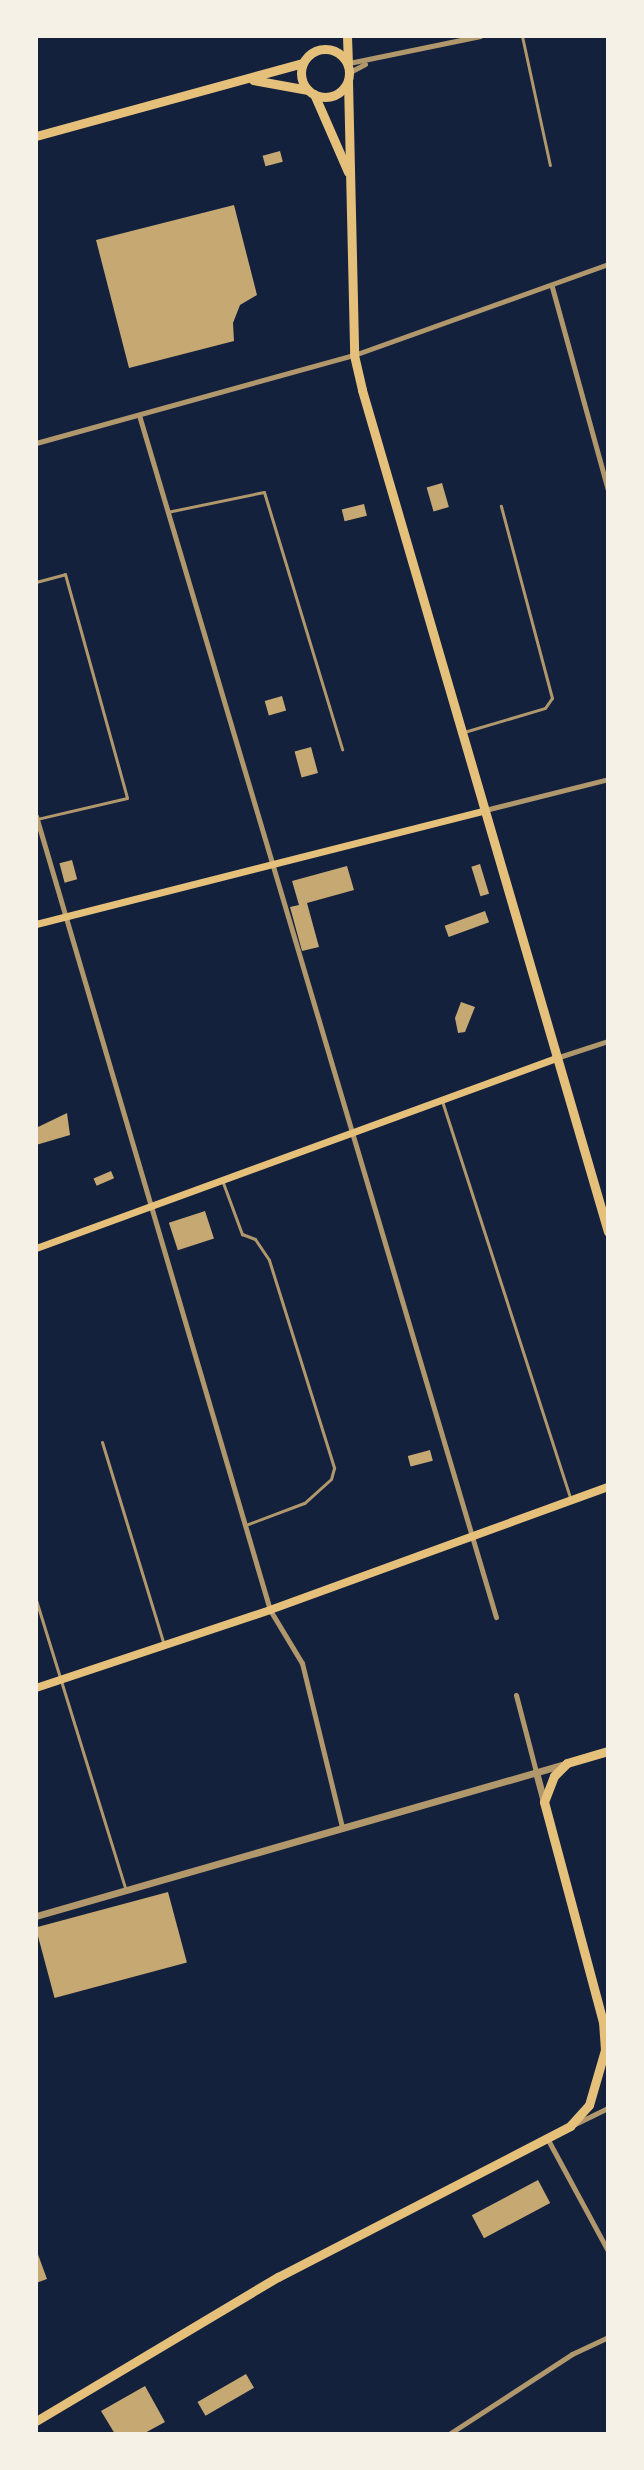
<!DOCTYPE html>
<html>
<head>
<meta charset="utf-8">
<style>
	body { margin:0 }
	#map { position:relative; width:644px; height:2470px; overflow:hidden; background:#14213d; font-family:"PT Sans",sans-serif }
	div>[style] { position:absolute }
	.building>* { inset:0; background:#c6a872; transform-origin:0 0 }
	.service>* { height:3px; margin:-1.5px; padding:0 1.5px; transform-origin:1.5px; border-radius:1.5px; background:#b1986c }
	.minor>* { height:5px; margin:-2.5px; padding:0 2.5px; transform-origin:2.5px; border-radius:2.5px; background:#b1986c }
	.tertiary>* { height:7px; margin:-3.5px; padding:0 3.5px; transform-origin:3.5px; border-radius:3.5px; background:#b1986c }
	.secondary>* { height:7px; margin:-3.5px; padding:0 3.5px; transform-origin:3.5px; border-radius:3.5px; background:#e5c07b }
	.primary>* { height:8px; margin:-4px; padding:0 4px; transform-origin:4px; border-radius:4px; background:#e5c07b }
	.trunk>* { height:9px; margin:-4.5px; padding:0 4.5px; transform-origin:4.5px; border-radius:4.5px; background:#e5c07b }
	.trunk>.ring { margin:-4.5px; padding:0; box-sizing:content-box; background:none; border:9px solid #e5c07b; border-radius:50% }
	span { translate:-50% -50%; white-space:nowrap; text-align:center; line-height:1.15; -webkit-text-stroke:8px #f6f1e7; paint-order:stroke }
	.frame { position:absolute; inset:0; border:38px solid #f6f1e7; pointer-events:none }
</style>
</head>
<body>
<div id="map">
	<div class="building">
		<i style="left:280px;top:151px;width:11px;height:18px;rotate:75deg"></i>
		<i style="clip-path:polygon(234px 205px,257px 295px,240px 305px,233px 323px,234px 341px,129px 368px,96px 240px)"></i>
		<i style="left:442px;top:483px;width:25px;height:16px;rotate:74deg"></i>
		<i style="left:364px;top:504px;width:12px;height:23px;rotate:76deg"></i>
		<i style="left:282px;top:696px;width:15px;height:18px;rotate:74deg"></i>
		<i style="left:311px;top:747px;width:27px;height:17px;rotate:75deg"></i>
		<i style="left:72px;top:860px;width:20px;height:13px;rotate:75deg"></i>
		<i style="left:480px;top:864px;width:31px;height:9px;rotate:73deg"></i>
		<i style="clip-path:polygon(347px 866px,354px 890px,307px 903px,319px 947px,302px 951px,290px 907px,299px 905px,292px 881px)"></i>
		<i style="left:485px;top:911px;width:12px;height:43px;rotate:70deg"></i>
		<i style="clip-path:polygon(461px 1002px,475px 1007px,465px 1032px,458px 1033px,455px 1018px)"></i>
		<i style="clip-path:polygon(67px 1113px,70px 1135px,36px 1145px,36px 1128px)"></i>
		<i style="left:111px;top:1171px;width:8px;height:19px;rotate:67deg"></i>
		<i style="left:205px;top:1211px;width:29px;height:38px;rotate:72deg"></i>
		<i style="left:430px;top:1450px;width:11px;height:23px;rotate:75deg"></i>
		<i style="left:168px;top:1892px;width:73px;height:137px;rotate:75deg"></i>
		<i style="left:538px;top:2180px;width:26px;height:75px;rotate:62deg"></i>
		<i style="clip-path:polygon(36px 2249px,47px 2279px,36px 2283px)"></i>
		<i style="left:246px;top:2374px;width:16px;height:56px;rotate:60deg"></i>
		<i style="clip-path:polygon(145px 2386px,165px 2422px,143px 2434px,115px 2434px,101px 2411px)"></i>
	</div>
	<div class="service">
		<i style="left:522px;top:36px;width:132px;rotate:77.8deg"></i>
		<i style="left:167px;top:512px;width:99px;rotate:-11.7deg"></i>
		<i style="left:264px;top:492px;width:269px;rotate:73.1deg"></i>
		<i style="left:36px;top:582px;width:30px;rotate:-15deg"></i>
		<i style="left:65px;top:574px;width:232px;rotate:74.5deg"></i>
		<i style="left:127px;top:798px;width:92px;rotate:166.9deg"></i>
		<i style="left:464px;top:732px;width:84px;rotate:-16.5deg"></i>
		<i style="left:545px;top:708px;width:12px;rotate:-55deg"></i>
		<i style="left:552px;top:698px;width:199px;rotate:-104.9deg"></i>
		<i style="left:442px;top:1101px;width:416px;rotate:72.1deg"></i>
		<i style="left:222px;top:1180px;width:58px;rotate:69.7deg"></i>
		<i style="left:242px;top:1234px;width:14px;rotate:21deg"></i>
		<i style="left:255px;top:1239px;width:25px;rotate:56deg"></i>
		<i style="left:269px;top:1260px;width:218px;rotate:72.6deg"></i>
		<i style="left:334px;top:1468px;width:11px;rotate:105deg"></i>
		<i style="left:331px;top:1479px;width:36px;rotate:138deg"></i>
		<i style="left:304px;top:1503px;width:60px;rotate:159.4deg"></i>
		<i style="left:102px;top:1442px;width:212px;rotate:73deg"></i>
		<i style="left:36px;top:1600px;width:300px;rotate:72.8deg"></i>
	</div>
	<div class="minor">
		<i style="left:349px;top:63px;width:134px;rotate:-11.6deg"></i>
		<i style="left:350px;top:72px;width:17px;rotate:-28deg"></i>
		<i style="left:552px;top:287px;width:211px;rotate:74.6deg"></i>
		<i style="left:139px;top:415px;width:1254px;rotate:73.46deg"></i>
		<i style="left:36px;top:443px;width:330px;rotate:-15.5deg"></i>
		<i style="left:354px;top:355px;width:270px;rotate:-19.7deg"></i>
		<i style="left:485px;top:810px;width:127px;rotate:-14.1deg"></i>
		<i style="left:36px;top:816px;width:828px;rotate:73.58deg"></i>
		<i style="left:270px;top:1610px;width:62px;rotate:58.9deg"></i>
		<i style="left:302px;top:1663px;width:169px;rotate:76.3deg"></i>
		<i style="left:556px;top:1058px;width:55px;rotate:-18.1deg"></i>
		<i style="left:516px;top:1695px;width:80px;rotate:75.4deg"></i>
		<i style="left:575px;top:2124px;width:37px;rotate:-26deg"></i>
		<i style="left:547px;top:2138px;width:128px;rotate:61.6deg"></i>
		<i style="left:449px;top:2434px;width:147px;rotate:-33deg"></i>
		<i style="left:572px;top:2354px;width:40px;rotate:-25deg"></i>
	</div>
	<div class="tertiary">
		<i style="left:536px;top:1772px;width:30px;rotate:75deg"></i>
		<i style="left:36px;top:1916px;width:550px;rotate:-16.03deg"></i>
	</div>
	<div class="secondary">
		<i style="left:36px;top:924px;width:460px;rotate:-14.2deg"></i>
		<i style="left:36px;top:1248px;width:554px;rotate:-20.07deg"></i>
	</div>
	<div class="primary">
		<i style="left:36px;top:1688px;width:247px;rotate:-18.4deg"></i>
		<i style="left:270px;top:1610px;width:360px;rotate:-20deg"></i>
	</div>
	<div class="trunk">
		<i style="left:347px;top:36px;width:27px;rotate:88deg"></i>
		<i class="ring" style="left:301px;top:49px;width:39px;height:39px"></i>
		<i style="left:253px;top:80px;width:56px;rotate:10.3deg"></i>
		<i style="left:348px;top:81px;width:274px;rotate:88.7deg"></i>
		<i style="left:354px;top:355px;width:36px;rotate:77deg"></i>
		<i style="left:362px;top:390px;width:877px;rotate:73.71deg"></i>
		<i style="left:314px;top:94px;width:85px;rotate:66.4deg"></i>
		<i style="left:36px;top:136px;width:277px;rotate:-15.3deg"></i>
		<i style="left:36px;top:2421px;width:282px;rotate:-30.8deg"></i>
		<i style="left:278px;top:2277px;width:329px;rotate:-27.3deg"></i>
		<i style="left:570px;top:2126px;width:28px;rotate:-48deg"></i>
		<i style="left:589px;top:2105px;width:57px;rotate:-73.8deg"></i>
		<i style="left:605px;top:2050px;width:28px;rotate:-94deg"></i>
		<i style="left:603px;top:2022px;width:228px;rotate:-105deg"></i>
		<i style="left:544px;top:1802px;width:28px;rotate:-69deg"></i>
		<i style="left:554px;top:1776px;width:18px;rotate:-45deg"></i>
		<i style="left:567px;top:1763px;width:43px;rotate:-16.3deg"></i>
	</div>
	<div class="frame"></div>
</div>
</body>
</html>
